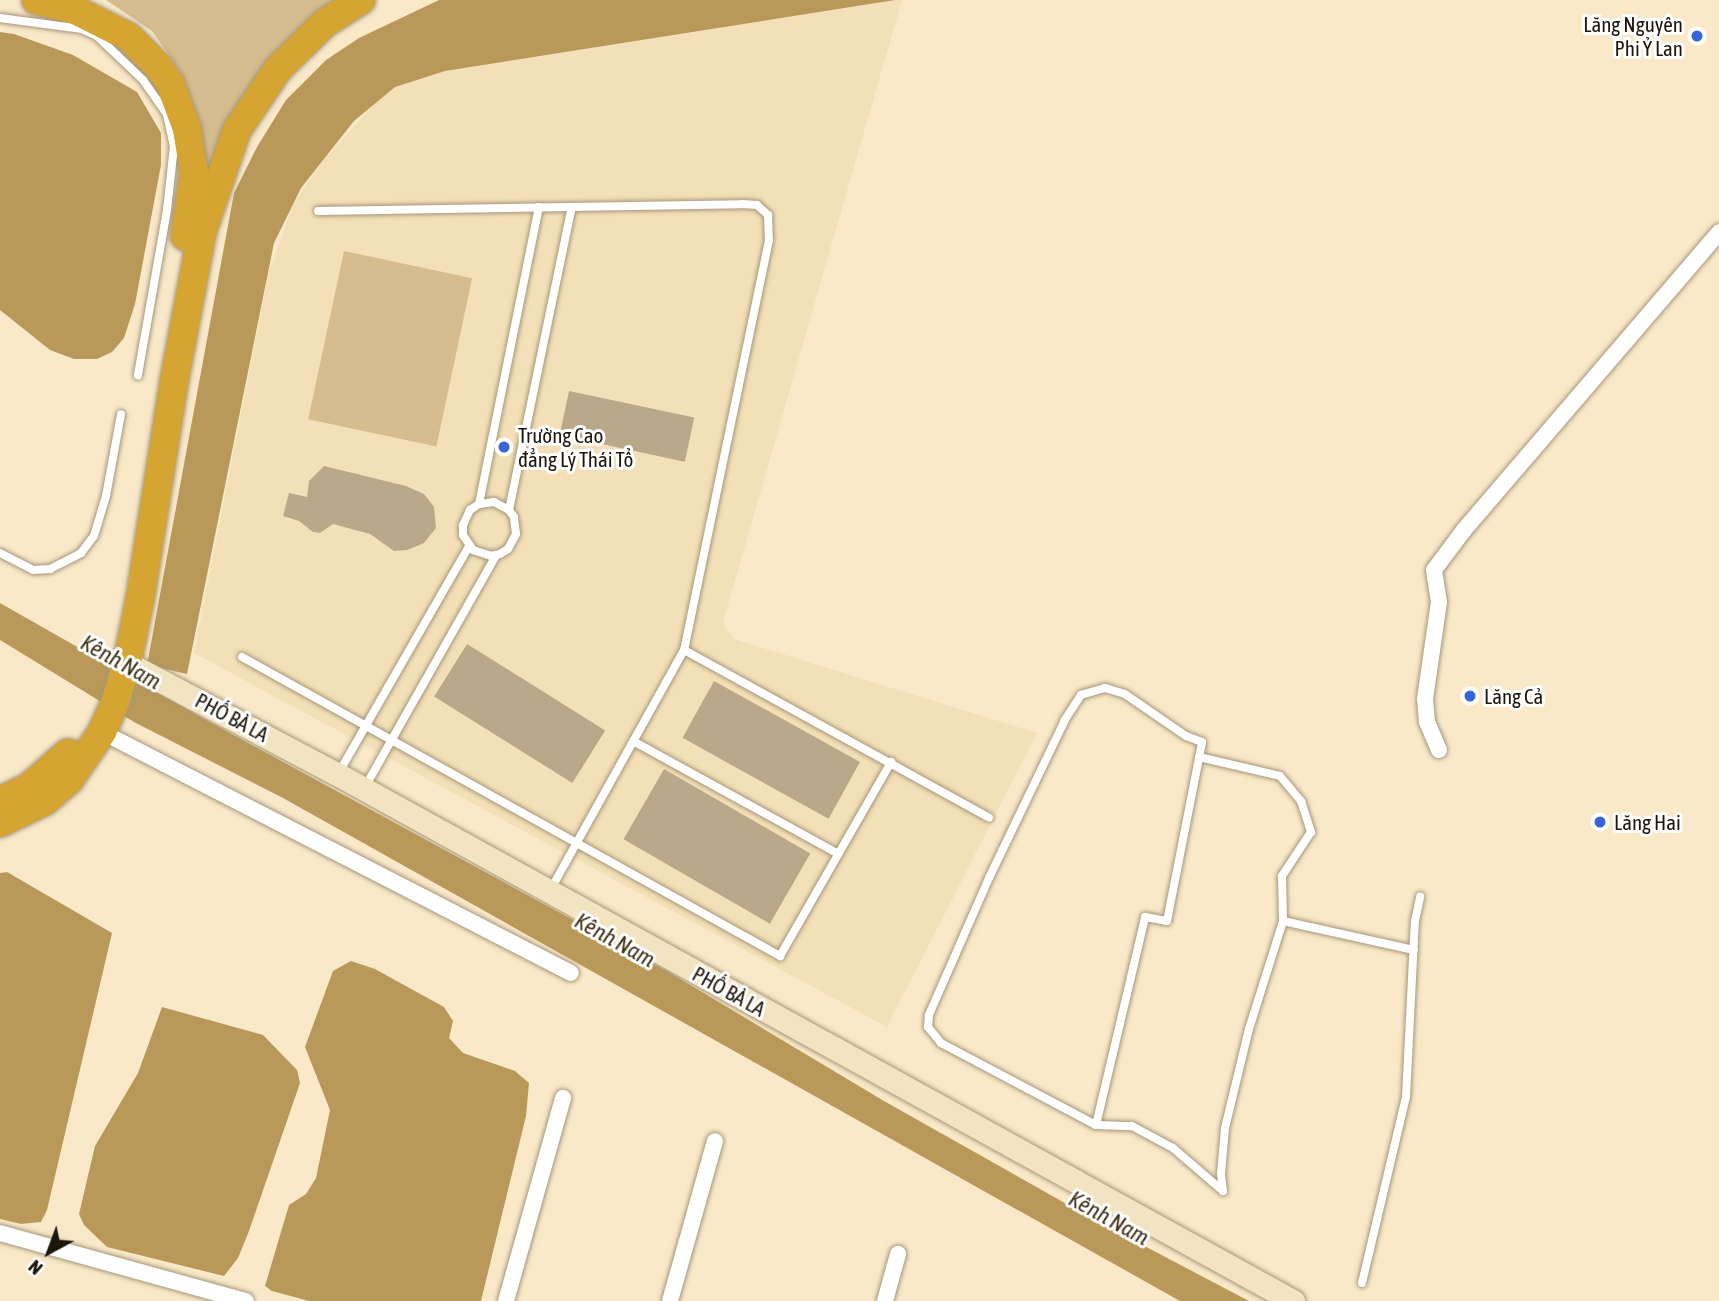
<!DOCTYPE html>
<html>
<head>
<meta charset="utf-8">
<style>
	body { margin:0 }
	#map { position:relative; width:1719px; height:1301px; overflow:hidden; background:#f9e9c9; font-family:"Asap Condensed",sans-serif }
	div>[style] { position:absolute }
	.built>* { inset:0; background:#f4e0b8 }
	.green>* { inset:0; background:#d5bd8f; transform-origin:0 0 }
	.water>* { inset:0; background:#b99959 }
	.building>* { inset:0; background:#b9a98a; transform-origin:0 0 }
	.roads { filter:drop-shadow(0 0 2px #a69779) drop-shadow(0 0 2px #a69779) }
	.lane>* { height:8px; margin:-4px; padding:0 4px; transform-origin:4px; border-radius:4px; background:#fff }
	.street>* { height:16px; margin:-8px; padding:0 8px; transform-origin:8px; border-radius:8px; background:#fff }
	.secondary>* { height:23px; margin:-11.5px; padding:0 11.5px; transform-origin:11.5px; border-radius:11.5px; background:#f3e4c1 }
	.highway>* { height:28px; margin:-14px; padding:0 14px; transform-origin:14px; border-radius:14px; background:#d6a430 }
	.dots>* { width:19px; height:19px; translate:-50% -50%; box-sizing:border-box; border:4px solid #fff; border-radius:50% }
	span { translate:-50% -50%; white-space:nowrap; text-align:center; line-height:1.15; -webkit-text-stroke:6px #fff; paint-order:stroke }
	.poi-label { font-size:21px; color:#1b160a }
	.right { translate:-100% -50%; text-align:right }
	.left { translate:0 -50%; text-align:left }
	.street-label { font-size:21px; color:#1b160a }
	.water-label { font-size:23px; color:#413316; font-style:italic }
	.north { position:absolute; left:14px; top:1217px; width:70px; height:70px; -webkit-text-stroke:5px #fff; paint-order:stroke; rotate:221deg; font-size:19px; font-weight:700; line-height:28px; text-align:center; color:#1b160a }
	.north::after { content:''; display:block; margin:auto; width:24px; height:32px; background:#1b160a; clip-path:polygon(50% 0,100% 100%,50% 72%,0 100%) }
</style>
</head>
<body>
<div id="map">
	<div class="built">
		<i style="clip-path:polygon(879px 0,902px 0,723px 622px,734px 639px,1037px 733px,887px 1027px,194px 653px,269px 272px,293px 204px,322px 162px,386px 91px,403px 79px,475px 61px)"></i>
	</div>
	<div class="green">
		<i style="clip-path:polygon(106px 0,342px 0,209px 178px,180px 71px,152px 31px)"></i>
		<i style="left:344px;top:251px;width:131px;height:172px;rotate:12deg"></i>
	</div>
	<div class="water">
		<i style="clip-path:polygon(439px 0,895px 0,445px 71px,395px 87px,354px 121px,301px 188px,274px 243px,187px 674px,147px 665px,234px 193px,257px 147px,286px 100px,326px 60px,359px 38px)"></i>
		<i style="clip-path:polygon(0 32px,14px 34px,73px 55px,137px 92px,161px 133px,161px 165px,135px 304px,124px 338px,112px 352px,97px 359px,74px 359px,50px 350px,0 310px)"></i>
		<i style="clip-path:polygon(0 603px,197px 715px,667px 971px,884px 1101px,1095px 1220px,1249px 1301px,1180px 1301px,283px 798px,134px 722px,0 640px)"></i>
		<i style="clip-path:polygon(7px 872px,112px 933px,47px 1210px,41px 1222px,21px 1224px,0 1219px,0 873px)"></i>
		<i style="clip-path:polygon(351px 961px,375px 969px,444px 1007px,453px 1021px,449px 1038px,463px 1053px,515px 1071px,529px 1083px,526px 1116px,481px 1301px,309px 1301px,272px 1291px,265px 1286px,289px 1205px,306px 1194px,316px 1178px,330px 1110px,305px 1047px,333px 971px)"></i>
		<i style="clip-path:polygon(162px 1007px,263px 1035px,297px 1070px,300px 1083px,249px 1231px,238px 1258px,224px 1276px,107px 1247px,84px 1225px,79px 1214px,95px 1146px,138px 1073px)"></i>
	</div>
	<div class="building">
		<i style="left:569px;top:391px;width:128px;height:45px;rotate:12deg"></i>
		<i style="clip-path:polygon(324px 466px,406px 486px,424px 494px,434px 507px,436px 528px,424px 543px,407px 550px,394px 551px,370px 534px,333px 524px,320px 533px,313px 532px,299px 521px,283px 516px,289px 493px,307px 497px,309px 481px)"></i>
		<i style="left:467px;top:644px;width:163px;height:62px;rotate:32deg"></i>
		<i style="left:714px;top:681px;width:167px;height:65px;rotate:29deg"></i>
		<i style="left:664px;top:769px;width:169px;height:81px;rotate:30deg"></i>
	</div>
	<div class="roads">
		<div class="lane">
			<i style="left:0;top:18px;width:83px;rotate:7.6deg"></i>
			<i style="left:82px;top:29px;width:17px;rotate:25deg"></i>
			<i style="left:97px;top:36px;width:64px;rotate:43.7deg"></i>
			<i style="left:143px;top:80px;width:42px;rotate:54.8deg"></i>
			<i style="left:167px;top:114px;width:33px;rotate:78deg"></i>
			<i style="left:174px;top:146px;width:64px;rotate:96.2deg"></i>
			<i style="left:167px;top:210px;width:168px;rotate:100deg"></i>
			<i style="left:318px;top:211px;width:424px;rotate:-0.9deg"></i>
			<i style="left:742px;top:204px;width:15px;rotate:4deg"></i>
			<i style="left:757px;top:205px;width:15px;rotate:42deg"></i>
			<i style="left:768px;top:215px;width:25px;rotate:88deg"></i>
			<i style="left:769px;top:240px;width:419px;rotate:101.7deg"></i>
			<i style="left:684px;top:650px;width:274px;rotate:119.1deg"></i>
			<i style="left:479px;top:504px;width:303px;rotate:-78.6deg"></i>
			<i style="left:509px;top:510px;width:17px;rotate:-152deg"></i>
			<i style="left:494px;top:502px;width:15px;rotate:172deg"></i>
			<i style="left:479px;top:504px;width:11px;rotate:146deg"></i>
			<i style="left:470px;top:510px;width:17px;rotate:115deg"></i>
			<i style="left:463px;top:525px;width:10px;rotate:90deg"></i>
			<i style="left:463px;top:535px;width:18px;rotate:56deg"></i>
			<i style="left:473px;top:550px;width:19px;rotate:18deg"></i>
			<i style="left:491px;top:556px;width:9px;rotate:-13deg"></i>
			<i style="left:500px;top:554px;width:9px;rotate:-32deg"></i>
			<i style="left:508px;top:549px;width:17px;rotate:-62deg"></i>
			<i style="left:516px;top:534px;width:17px;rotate:-97deg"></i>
			<i style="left:514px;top:517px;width:9px;rotate:-126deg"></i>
			<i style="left:509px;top:510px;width:309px;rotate:-78.3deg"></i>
			<i style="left:0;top:553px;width:37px;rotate:27deg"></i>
			<i style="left:33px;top:570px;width:17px;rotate:-3deg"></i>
			<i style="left:50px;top:569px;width:35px;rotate:-27deg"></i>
			<i style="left:81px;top:553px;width:21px;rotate:-53deg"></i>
			<i style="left:94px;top:536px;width:42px;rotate:-73.3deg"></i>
			<i style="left:106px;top:496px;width:83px;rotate:-79.6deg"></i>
			<i style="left:684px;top:650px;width:348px;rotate:28.8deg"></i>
			<i style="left:242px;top:657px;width:616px;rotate:29.06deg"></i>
			<i style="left:780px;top:956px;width:224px;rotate:-60.2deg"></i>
			<i style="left:633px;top:741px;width:233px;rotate:28.8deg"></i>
			<i style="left:1199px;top:757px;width:83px;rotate:13.2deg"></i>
			<i style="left:1280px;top:776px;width:33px;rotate:50deg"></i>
			<i style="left:1301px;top:801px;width:33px;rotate:72deg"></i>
			<i style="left:1311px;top:832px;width:53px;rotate:123.4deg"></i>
			<i style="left:1282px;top:876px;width:45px;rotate:88.7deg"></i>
			<i style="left:338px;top:774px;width:263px;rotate:-60.1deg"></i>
			<i style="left:365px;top:787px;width:266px;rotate:-60.5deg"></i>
			<i style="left:1096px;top:1125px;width:214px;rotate:-76.7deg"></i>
			<i style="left:1145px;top:917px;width:22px;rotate:10deg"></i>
			<i style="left:1167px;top:921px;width:182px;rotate:-78.9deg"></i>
			<i style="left:1202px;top:742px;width:17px;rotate:-159deg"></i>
			<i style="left:1186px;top:736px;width:74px;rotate:-145.5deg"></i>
			<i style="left:1125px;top:694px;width:21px;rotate:-163deg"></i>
			<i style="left:1105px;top:688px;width:25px;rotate:164deg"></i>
			<i style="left:1081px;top:695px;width:30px;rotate:123deg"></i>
			<i style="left:1065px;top:720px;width:175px;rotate:115.7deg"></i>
			<i style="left:989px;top:878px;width:150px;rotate:113.7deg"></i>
			<i style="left:929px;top:1015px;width:12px;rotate:95deg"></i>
			<i style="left:928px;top:1027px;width:21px;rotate:51deg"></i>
			<i style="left:941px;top:1043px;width:175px;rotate:27.9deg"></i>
			<i style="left:1096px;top:1125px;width:36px;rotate:2deg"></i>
			<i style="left:1132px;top:1126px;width:47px;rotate:28.2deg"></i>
			<i style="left:1173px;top:1148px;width:66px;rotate:40.7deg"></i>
			<i style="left:1223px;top:1191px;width:17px;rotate:-97deg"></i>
			<i style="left:1221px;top:1174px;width:46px;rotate:-85deg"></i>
			<i style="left:1225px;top:1128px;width:102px;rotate:-76.4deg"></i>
			<i style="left:1249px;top:1029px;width:113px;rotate:-72.5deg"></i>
			<i style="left:1283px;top:921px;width:134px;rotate:12.5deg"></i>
			<i style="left:1362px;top:1283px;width:191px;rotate:-76.7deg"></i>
			<i style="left:1406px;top:1097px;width:176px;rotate:-87.1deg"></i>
			<i style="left:1415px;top:921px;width:25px;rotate:-78deg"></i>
		</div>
		<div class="street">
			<i style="left:102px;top:732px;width:527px;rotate:27.2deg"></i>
			<i style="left:1439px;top:750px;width:30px;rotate:-113deg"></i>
			<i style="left:1427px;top:722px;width:23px;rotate:-95deg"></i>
			<i style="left:1425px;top:699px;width:98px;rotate:-81.8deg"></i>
			<i style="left:1439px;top:602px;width:32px;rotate:-99deg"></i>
			<i style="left:1434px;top:570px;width:50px;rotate:-53.1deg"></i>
			<i style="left:1464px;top:530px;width:392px;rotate:-49.4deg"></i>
			<i style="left:0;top:1233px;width:255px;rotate:15.5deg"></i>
			<i style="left:506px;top:1301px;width:211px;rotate:-74.3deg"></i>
			<i style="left:670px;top:1301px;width:166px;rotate:-74.3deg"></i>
			<i style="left:885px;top:1301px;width:49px;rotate:-74.5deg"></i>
		</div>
		<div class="secondary">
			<i style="left:127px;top:663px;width:238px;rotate:27.9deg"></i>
			<i style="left:337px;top:774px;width:1092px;rotate:28.87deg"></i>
		</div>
		<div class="highway">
			<i style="left:36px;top:0;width:40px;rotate:14.4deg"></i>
			<i style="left:75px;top:10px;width:60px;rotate:26.6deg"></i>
			<i style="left:129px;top:37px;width:42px;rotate:45deg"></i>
			<i style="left:159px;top:67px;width:19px;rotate:55deg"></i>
			<i style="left:170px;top:83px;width:49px;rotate:69.7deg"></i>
			<i style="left:187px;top:129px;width:44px;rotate:80.8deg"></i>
			<i style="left:194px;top:172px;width:65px;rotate:98deg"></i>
			<i style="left:0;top:801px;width:31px;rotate:-25deg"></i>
			<i style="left:28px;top:788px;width:53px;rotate:-41.2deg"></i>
			<i style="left:0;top:823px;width:50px;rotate:-26.1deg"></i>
			<i style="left:45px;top:801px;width:33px;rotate:-41deg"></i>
			<i style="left:70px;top:779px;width:57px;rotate:-55.8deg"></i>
			<i style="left:102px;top:732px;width:32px;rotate:-66deg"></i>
			<i style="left:115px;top:703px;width:42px;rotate:-73.3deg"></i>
			<i style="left:127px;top:663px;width:65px;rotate:-78.5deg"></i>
			<i style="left:140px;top:599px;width:220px;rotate:-81.1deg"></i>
			<i style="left:174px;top:382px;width:153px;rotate:-79.4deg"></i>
			<i style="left:202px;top:232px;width:108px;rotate:-71.1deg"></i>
			<i style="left:237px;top:130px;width:73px;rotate:-56.1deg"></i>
			<i style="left:278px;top:69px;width:66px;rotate:-44.4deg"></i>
			<i style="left:325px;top:23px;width:43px;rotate:-32.6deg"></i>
		</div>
	</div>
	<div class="dots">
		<i style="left:1697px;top:36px;background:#3767d7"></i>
		<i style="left:504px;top:447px;background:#3767d7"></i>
		<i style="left:1470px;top:696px;background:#3767d7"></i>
		<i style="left:1600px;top:822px;background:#3767d7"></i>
	</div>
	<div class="poi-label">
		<span class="right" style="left:1683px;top:36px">Lăng Nguyên<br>Phi Ỷ Lan</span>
		<span class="left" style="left:518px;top:447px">Trường Cao<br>đẳng Lý Thái Tổ</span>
		<span class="left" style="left:1484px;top:696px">Lăng Cả</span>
		<span class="left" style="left:1614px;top:822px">Lăng Hai</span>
	</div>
	<div class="street-label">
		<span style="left:232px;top:717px;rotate:28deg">PHỐ BÀ LA</span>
		<span style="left:729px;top:991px;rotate:29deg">PHỐ BÀ LA</span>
	</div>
	<div class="water-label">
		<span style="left:121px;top:662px;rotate:29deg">Kênh Nam</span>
		<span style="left:615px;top:940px;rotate:29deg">Kênh Nam</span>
		<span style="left:1109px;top:1218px;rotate:29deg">Kênh Nam</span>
	</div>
	<div class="north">N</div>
</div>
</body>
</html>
